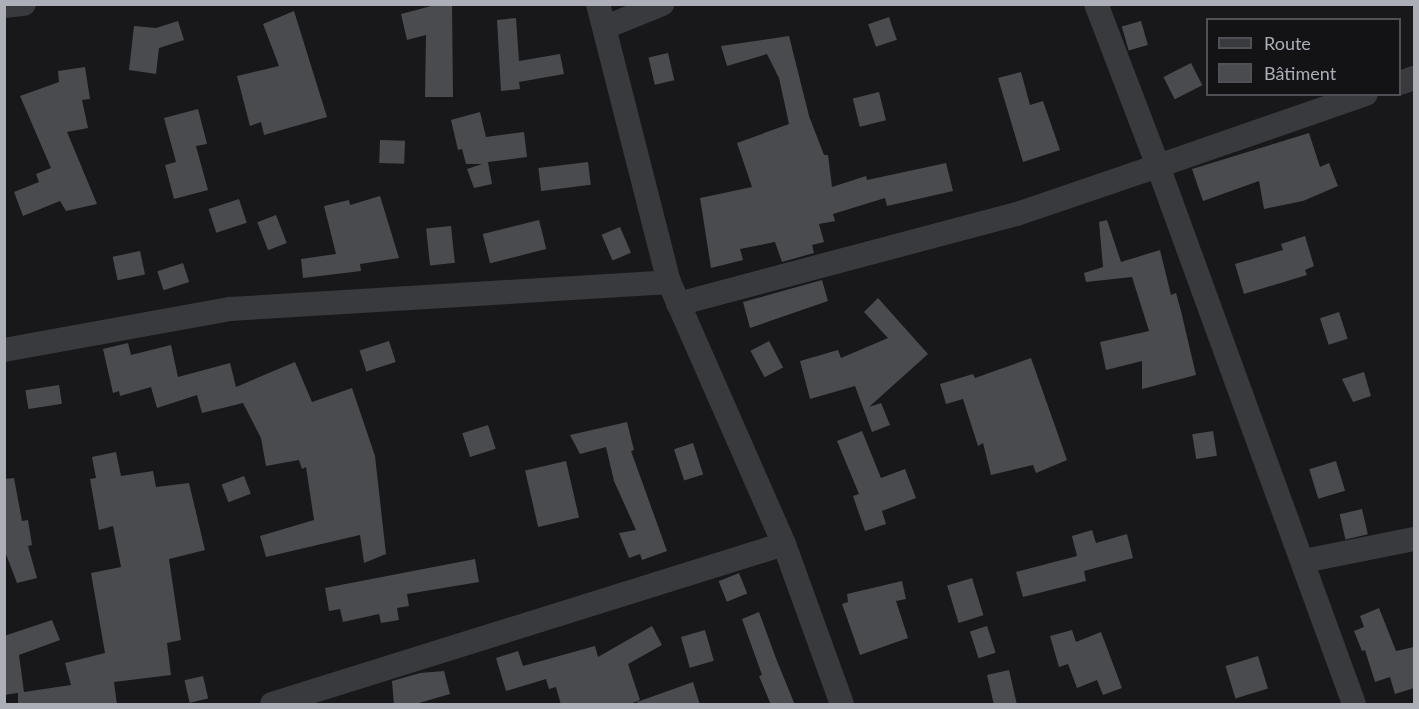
<!DOCTYPE html>
<html>
<head>
<meta charset="utf-8">
<style>
	body { margin:0 }
	#map { position:relative; width:1419px; height:709px; overflow:hidden; background:#18181a; font-family:Lato,sans-serif }
	div>[style] { position:absolute }
	.building>* { inset:0; background:#4a4b4f; transform-origin:0 0 }
	.street>* { height:24px; margin:-12px; padding:0 12px; transform-origin:12px; border-radius:12px; background:#393a3e }
	span { translate:-50% -50%; white-space:nowrap; text-align:center; line-height:1.15; -webkit-text-stroke:4.5px #131315; paint-order:stroke }
	.frame { position:absolute; inset:0; border:6px solid #acafb8; pointer-events:none }
	.legend { position:absolute; left:1206px; top:18px; width:195px; height:78px; box-sizing:border-box; background:#131315; border:2px solid #505156; margin:0; padding:8px 10px; list-style:none; font-size:18px; color:#acafb8 }
	.legend li { display:flex; align-items:center; gap:12px; height:30px }
	.legend b { width:30px; border:2px solid #505156 }
</style>
</head>
<body>
<div id="map">
	<div class="building">
		<i style="clip-path:polygon(439px 4px,452px 4px,453px 97px,425px 97px,426px 35px,407px 40px,401px 14px)"></i>
		<i style="clip-path:polygon(294px 11px,327px 117px,264px 135px,261px 122px,250px 126px,237px 76px,279px 66px,263px 24px)"></i>
		<i style="left:889px;top:17px;width:24px;height:22px;rotate:71deg"></i>
		<i style="clip-path:polygon(516px 18px,519px 61px,560px 54px,564px 74px,519px 82px,520px 89px,501px 91px,497px 20px)"></i>
		<i style="clip-path:polygon(178px 21px,184px 40px,159px 48px,156px 74px,129px 70px,134px 26px,156px 28px)"></i>
		<i style="left:1141px;top:21px;width:25px;height:20px;rotate:74deg"></i>
		<i style="clip-path:polygon(789px 36px,809px 116px,824px 155px,828px 155px,832px 187px,866px 176px,867px 180px,946px 163px,953px 191px,887px 206px,885px 198px,833px 214px,835px 221px,819px 224px,824px 242px,812px 245px,814px 253px,782px 262px,775px 242px,740px 249px,743px 260px,711px 268px,700px 198px,752px 187px,737px 143px,789px 124px,779px 78px,767px 54px,727px 66px,721px 46px)"></i>
		<i style="left:668px;top:53px;width:28px;height:20px;rotate:77deg"></i>
		<i style="left:1191px;top:63px;width:25px;height:31px;rotate:63deg"></i>
		<i style="clip-path:polygon(85px 67px,90px 99px,82px 100px,88px 128px,67px 132px,97px 204px,66px 211px,60px 201px,23px 216px,14px 192px,39px 182px,36px 174px,51px 168px,20px 96px,59px 82px,58px 71px)"></i>
		<i style="clip-path:polygon(1021px 72px,1030px 105px,1043px 101px,1060px 150px,1023px 162px,998px 78px)"></i>
		<i style="left:879px;top:92px;width:29px;height:27px;rotate:76deg"></i>
		<i style="clip-path:polygon(198px 109px,207px 144px,196px 146px,208px 190px,174px 199px,165px 165px,176px 162px,164px 118px)"></i>
		<i style="clip-path:polygon(480px 112px,486px 137px,524px 132px,527px 157px,488px 162px,492px 184px,474px 188px,467px 169px,482px 164px,466px 164px,462px 149px,458px 150px,451px 120px)"></i>
		<i style="clip-path:polygon(1309px 133px,1320px 167px,1329px 163px,1338px 186px,1303px 201px,1264px 209px,1259px 181px,1203px 201px,1192px 169px)"></i>
		<i style="left:380px;top:140px;width:25px;height:23px;rotate:2deg"></i>
		<i style="left:588px;top:162px;width:23px;height:50px;rotate:83deg"></i>
		<i style="clip-path:polygon(380px 196px,399px 258px,360px 264px,361px 271px,303px 278px,301px 259px,336px 254px,324px 206px,349px 200px,350px 205px)"></i>
		<i style="left:239px;top:199px;width:25px;height:32px;rotate:72deg"></i>
		<i style="left:276px;top:215px;width:30px;height:20px;rotate:69deg"></i>
		<i style="left:539px;top:220px;width:30px;height:58px;rotate:76deg"></i>
		<i style="clip-path:polygon(1107px 220px,1121px 262px,1160px 250px,1171px 295px,1176px 293px,1181px 311px,1196px 375px,1142px 389px,1142px 361px,1106px 370px,1100px 342px,1149px 331px,1132px 277px,1086px 282px,1084px 273px,1103px 267px,1099px 222px)"></i>
		<i style="left:451px;top:226px;width:37px;height:25px;rotate:84deg"></i>
		<i style="left:620px;top:227px;width:28px;height:20px;rotate:67deg"></i>
		<i style="clip-path:polygon(1305px 236px,1314px 266px,1305px 270px,1307px 275px,1244px 294px,1235px 264px,1283px 250px,1281px 244px)"></i>
		<i style="left:140px;top:251px;width:24px;height:28px;rotate:78deg"></i>
		<i style="left:183px;top:263px;width:20px;height:27px;rotate:72deg"></i>
		<i style="clip-path:polygon(822px 280px,828px 301px,750px 328px,743px 302px)"></i>
		<i style="clip-path:polygon(878px 298px,928px 354px,869px 407px,881px 403px,890px 425px,872px 432px,855px 386px,810px 399px,800px 361px,838px 350px,841px 358px,888px 338px,864px 312px)"></i>
		<i style="left:1339px;top:312px;width:28px;height:20px;rotate:72deg"></i>
		<i style="left:389px;top:341px;width:22px;height:31px;rotate:72deg"></i>
		<i style="left:769px;top:341px;width:30px;height:21px;rotate:62deg"></i>
		<i style="clip-path:polygon(128px 343px,131px 355px,171px 345px,178px 377px,230px 363px,236px 387px,295px 362px,312px 402px,352px 388px,375px 456px,386px 554px,364px 563px,360px 535px,266px 557px,260px 536px,314px 520px,306px 467px,302px 469px,299px 460px,266px 466px,261px 438px,243px 403px,202px 413px,197px 395px,157px 408px,151px 387px,120px 396px,119px 391px,113px 393px,103px 349px)"></i>
		<i style="clip-path:polygon(1031px 358px,1067px 460px,1036px 473px,1033px 465px,991px 475px,983px 443px,978px 446px,963px 399px,946px 404px,940px 384px,973px 374px,975px 378px)"></i>
		<i style="clip-path:polygon(1364px 372px,1371px 396px,1353px 402px,1342px 379px)"></i>
		<i style="left:59px;top:385px;width:19px;height:34px;rotate:81deg"></i>
		<i style="clip-path:polygon(627px 422px,634px 450px,631px 451px,667px 551px,642px 560px,640px 554px,629px 558px,619px 533px,636px 530px,614px 481px,606px 447px,580px 454px,570px 435px)"></i>
		<i style="left:488px;top:425px;width:25px;height:27px;rotate:72deg"></i>
		<i style="clip-path:polygon(862px 431px,881px 478px,905px 469px,916px 498px,882px 511px,886px 524px,865px 531px,853px 496px,859px 494px,837px 441px)"></i>
		<i style="left:1213px;top:431px;width:25px;height:21px;rotate:81deg"></i>
		<i style="left:693px;top:443px;width:33px;height:20px;rotate:72deg"></i>
		<i style="clip-path:polygon(116px 452px,121px 476px,153px 471px,156px 487px,189px 483px,205px 550px,169px 559px,181px 640px,167px 643px,171px 675px,114px 682px,117px 705px,18px 705px,18px 693px,4px 695px,4px 636px,52px 620px,60px 640px,19px 655px,24px 692px,71px 685px,65px 663px,105px 653px,91px 573px,121px 567px,113px 526px,99px 530px,90px 479px,96px 478px,92px 457px)"></i>
		<i style="left:566px;top:461px;width:58px;height:42px;rotate:77deg"></i>
		<i style="left:1336px;top:461px;width:31px;height:28px;rotate:73deg"></i>
		<i style="left:244px;top:476px;width:19px;height:24px;rotate:69deg"></i>
		<i style="clip-path:polygon(14px 478px,22px 521px,28px 520px,32px 545px,28px 546px,37px 578px,17px 583px,4px 549px,4px 479px)"></i>
		<i style="left:1362px;top:509px;width:26px;height:23px;rotate:77deg"></i>
		<i style="clip-path:polygon(1092px 530px,1096px 543px,1127px 534px,1133px 558px,1084px 571px,1086px 581px,1023px 597px,1016px 572px,1077px 556px,1072px 536px)"></i>
		<i style="clip-path:polygon(475px 559px,479px 582px,407px 594px,409px 606px,397px 608px,399px 620px,381px 623px,379px 614px,343px 622px,340px 609px,329px 611px,325px 588px)"></i>
		<i style="left:739px;top:573px;width:22px;height:22px;rotate:68deg"></i>
		<i style="left:972px;top:578px;width:39px;height:26px;rotate:73deg"></i>
		<i style="clip-path:polygon(902px 581px,906px 599px,896px 601px,908px 638px,860px 655px,842px 604px,848px 602px,847px 594px)"></i>
		<i style="clip-path:polygon(1379px 608px,1396px 651px,1414px 647px,1414px 688px,1395px 694px,1390px 677px,1375px 682px,1365px 650px,1362px 651px,1354px 631px,1364px 627px,1360px 616px)"></i>
		<i style="clip-path:polygon(759px 612px,777px 661px,795px 705px,771px 705px,759px 676px,762px 675px,742px 619px)"></i>
		<i style="clip-path:polygon(652px 626px,662px 645px,628px 664px,640px 700px,628px 705px,561px 705px,556px 687px,549px 689px,546px 679px,506px 691px,496px 658px,518px 651px,523px 666px,595px 646px,598px 657px)"></i>
		<i style="left:987px;top:626px;width:28px;height:18px;rotate:72deg"></i>
		<i style="left:705px;top:630px;width:32px;height:25px;rotate:74deg"></i>
		<i style="clip-path:polygon(1072px 630px,1076px 642px,1101px 632px,1122px 688px,1103px 695px,1097px 680px,1077px 688px,1068px 664px,1059px 667px,1050px 636px)"></i>
		<i style="left:1258px;top:656px;width:34px;height:34px;rotate:73deg"></i>
		<i style="clip-path:polygon(1009px 670px,1017px 705px,994px 705px,987px 675px)"></i>
		<i style="clip-path:polygon(444px 671px,450px 694px,412px 705px,394px 705px,392px 681px,420px 673px)"></i>
		<i style="left:203px;top:676px;width:23px;height:19px;rotate:77deg"></i>
		<i style="clip-path:polygon(693px 682px,700px 705px,638px 705px,637px 702px)"></i>
	</div>
	<div class="street">
		<i style="left:598px;top:4px;width:287px;rotate:75.7deg"></i>
		<i style="left:669px;top:282px;width:286px;rotate:66.3deg"></i>
		<i style="left:784px;top:544px;width:170px;rotate:70.1deg"></i>
		<i style="left:4px;top:6px;width:20px;rotate:-6deg"></i>
		<i style="left:606px;top:27px;width:61px;rotate:-22.3deg"></i>
		<i style="left:1400px;top:83px;width:15px;rotate:-20deg"></i>
		<i style="left:678px;top:304px;width:351px;rotate:-14.9deg"></i>
		<i style="left:1017px;top:214px;width:149px;rotate:-18.8deg"></i>
		<i style="left:1158px;top:166px;width:173px;rotate:-110.9deg"></i>
		<i style="left:4px;top:350px;width:230px;rotate:-10.3deg"></i>
		<i style="left:230px;top:309px;width:440px;rotate:-3.5deg"></i>
		<i style="left:1304px;top:561px;width:112px;rotate:-11.3deg"></i>
		<i style="left:272px;top:704px;width:536px;rotate:-17.35deg"></i>
		<i style="left:1354px;top:704px;width:573px;rotate:-110.02deg"></i>
		<i style="left:1158px;top:166px;width:220px;rotate:-19.1deg"></i>
	</div>
	<div class="frame"></div>
	<ul class="legend">
	<li><b style="height:8px;background:#393a3e"></b>Route</li>
	<li><b style="height:16px;background:#4a4b4f"></b>Bâtiment</li>
	</ul>
</div>
</body>
</html>
